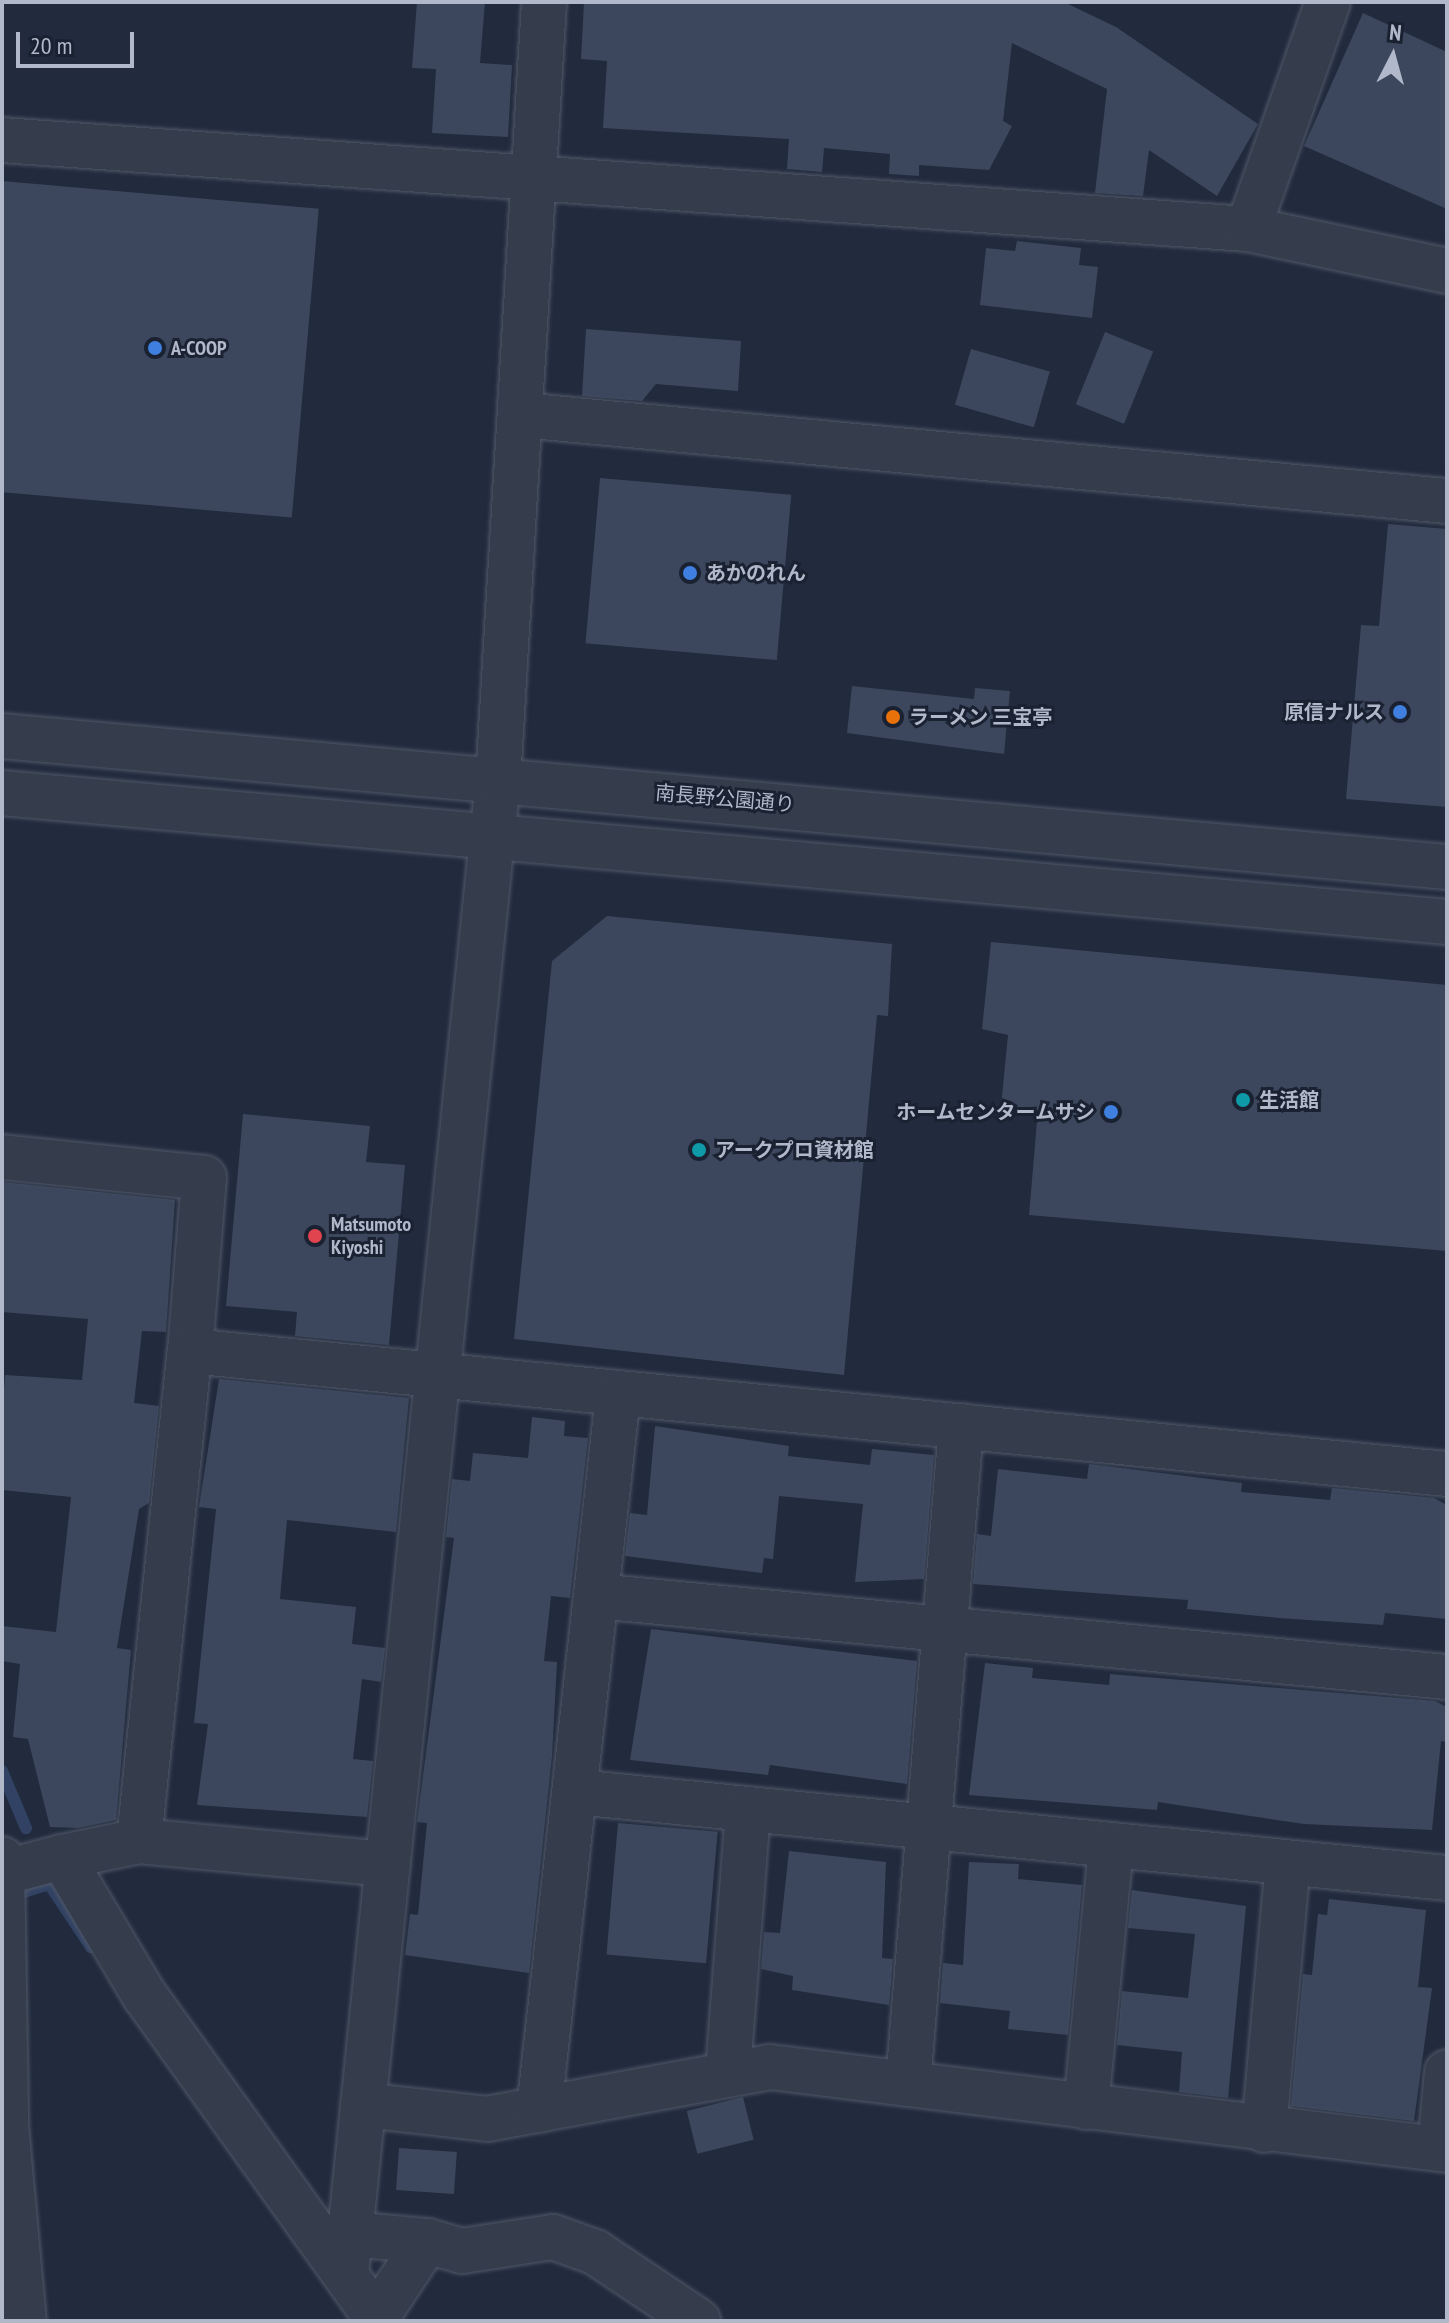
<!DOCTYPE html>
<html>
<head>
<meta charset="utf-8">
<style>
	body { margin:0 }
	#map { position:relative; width:1449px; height:2323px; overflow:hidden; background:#212b3d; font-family:"PT Sans Narrow","Noto Sans JP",sans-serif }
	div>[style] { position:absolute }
	.stream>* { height:12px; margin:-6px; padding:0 6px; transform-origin:6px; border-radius:6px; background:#314264 }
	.building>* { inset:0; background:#3c475e; transform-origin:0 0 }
	.roads { filter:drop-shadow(0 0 2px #505868) drop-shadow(0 0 2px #505868) }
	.minor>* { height:44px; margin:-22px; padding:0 22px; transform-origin:22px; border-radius:22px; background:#353d4d }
	.dots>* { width:22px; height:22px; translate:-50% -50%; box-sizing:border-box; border:4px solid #1a2232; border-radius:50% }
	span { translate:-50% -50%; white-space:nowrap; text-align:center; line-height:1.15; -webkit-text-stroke:6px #1a2232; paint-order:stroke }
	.poi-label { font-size:20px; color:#b0b8c9; font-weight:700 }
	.left { translate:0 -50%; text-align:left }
	.right { translate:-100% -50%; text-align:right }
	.street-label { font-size:20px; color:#b0b8c9 }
	.frame { position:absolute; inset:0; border:4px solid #b0b8c9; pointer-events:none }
	.north { position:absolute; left:1353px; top:16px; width:80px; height:80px; -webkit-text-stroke:6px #1a2232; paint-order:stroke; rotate:6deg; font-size:22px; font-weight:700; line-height:32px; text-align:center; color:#b0b8c9 }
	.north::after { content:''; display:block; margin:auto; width:28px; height:36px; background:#b0b8c9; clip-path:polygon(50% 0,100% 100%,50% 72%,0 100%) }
	.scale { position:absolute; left:16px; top:32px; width:118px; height:36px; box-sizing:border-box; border:4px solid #b0b8c9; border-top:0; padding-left:10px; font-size:24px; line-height:28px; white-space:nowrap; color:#b0b8c9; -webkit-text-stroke:6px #1a2232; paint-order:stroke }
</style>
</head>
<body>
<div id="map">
	<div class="stream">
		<i style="left:2px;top:1771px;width:62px;rotate:67.2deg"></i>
		<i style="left:17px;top:1894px;width:34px;rotate:-17deg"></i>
		<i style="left:49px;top:1884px;width:76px;rotate:56.3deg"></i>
	</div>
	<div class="building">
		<i style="clip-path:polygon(417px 2px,485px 2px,480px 63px,512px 65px,508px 137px,432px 133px,436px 69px,412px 68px)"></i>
		<i style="clip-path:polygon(584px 2px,1068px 4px,1116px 27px,1258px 124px,1217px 196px,1149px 150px,1143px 196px,1095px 193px,1107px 89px,1012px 43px,1003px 121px,1012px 126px,989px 170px,919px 165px,919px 176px,889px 174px,890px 154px,824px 148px,822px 172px,787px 169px,789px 139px,603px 128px,607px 61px,581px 59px)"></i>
		<i style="clip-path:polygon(1363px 13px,1447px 52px,1447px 209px,1304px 146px)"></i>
		<i style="left:2px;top:181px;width:318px;height:310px;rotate:5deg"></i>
		<i style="clip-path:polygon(1017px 241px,1081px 248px,1079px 265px,1098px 267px,1092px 318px,980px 305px,986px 248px,1015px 251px)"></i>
		<i style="clip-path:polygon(586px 329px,741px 341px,738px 391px,656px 384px,642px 401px,582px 396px)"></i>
		<i style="left:1105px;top:332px;width:52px;height:78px;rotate:22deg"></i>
		<i style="left:971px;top:349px;width:82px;height:58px;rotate:16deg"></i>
		<i style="left:600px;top:478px;width:192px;height:166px;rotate:5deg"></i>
		<i style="clip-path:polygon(1388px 524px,1447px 529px,1447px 807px,1346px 799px,1361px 625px,1379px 626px)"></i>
		<i style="clip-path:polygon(852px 686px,974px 699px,975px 688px,1010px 691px,1004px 754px,847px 733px)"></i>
		<i style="clip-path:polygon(607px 916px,892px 944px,888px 1016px,877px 1015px,844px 1375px,514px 1339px,552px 961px)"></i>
		<i style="clip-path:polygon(991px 942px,1447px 985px,1447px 1251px,1029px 1215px,1038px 1110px,1001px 1106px,1008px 1035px,982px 1029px)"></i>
		<i style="clip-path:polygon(243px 1114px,370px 1126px,366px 1162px,405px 1165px,389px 1345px,295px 1336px,297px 1312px,226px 1306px)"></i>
		<i style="clip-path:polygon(2px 1182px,175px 1200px,166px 1332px,142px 1331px,134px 1403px,159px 1406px,149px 1503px,139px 1509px,117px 1648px,131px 1650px,116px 1820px,78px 1828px,50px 1827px,28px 1739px,13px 1737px,20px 1664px,2px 1661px,2px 1626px,56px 1632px,71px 1497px,2px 1490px,2px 1419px,5px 1375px,82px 1380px,88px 1319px,2px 1312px)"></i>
		<i style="clip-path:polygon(219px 1379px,409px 1398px,396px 1532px,287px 1520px,280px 1599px,356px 1607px,352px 1644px,385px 1648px,381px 1682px,362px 1679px,353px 1759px,373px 1761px,367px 1817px,197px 1805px,208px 1724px,194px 1723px,216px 1509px,199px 1507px)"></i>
		<i style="clip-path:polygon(532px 1417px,565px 1421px,564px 1436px,588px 1438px,570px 1598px,551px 1596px,544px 1661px,557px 1662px,552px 1756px,529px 1973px,405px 1955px,410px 1914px,418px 1915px,427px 1823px,417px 1822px,454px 1538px,446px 1537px,452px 1479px,470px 1481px,473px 1453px,528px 1458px)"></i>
		<i style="clip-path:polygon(655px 1426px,789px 1446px,788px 1456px,870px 1465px,872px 1449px,934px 1455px,924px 1579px,855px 1582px,863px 1504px,779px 1496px,773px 1559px,764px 1558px,762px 1573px,625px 1556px,630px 1513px,647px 1515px)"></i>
		<i style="clip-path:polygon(1089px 1464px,1242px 1483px,1241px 1492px,1330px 1500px,1332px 1488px,1434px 1498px,1447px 1505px,1447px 1619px,1385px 1613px,1383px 1625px,1279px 1618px,1187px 1609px,1188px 1600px,973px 1584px,977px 1534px,991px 1536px,998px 1469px,1087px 1479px)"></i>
		<i style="clip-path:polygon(651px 1629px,917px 1661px,907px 1784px,770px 1765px,768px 1775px,630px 1760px)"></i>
		<i style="clip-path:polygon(985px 1663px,1033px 1668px,1032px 1678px,1109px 1685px,1110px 1674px,1435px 1701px,1447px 1707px,1447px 1742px,1441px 1741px,1432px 1830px,1304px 1824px,1158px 1802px,1157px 1810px,969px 1795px)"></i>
		<i style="left:618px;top:1823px;width:100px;height:132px;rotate:5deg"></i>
		<i style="clip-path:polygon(789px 1851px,886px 1862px,882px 1958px,893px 1959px,889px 2005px,792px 1990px,793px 1976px,761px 1969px,764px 1932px,780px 1933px)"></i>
		<i style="clip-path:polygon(969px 1862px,1019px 1864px,1018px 1879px,1082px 1885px,1068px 2035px,1008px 2029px,1010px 2011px,940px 2003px,943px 1963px,963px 1965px)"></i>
		<i style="clip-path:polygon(1132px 1890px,1246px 1906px,1228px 2098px,1179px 2092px,1182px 2052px,1117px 2045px,1122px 1991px,1188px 1998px,1195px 1934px,1128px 1928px)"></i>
		<i style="clip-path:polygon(1329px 1899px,1426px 1910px,1418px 1987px,1432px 1988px,1414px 2121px,1291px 2106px,1303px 1974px,1312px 1975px,1318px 1914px,1327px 1915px)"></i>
		<i style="left:743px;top:2097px;width:44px;height:58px;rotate:76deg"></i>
		<i style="left:399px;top:2148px;width:58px;height:42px;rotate:4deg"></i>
	</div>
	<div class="roads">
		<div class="minor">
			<i style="left:2px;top:140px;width:1249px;rotate:4.09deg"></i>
			<i style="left:1248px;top:229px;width:203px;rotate:11.9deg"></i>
			<i style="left:1248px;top:229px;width:241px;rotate:-70.6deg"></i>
			<i style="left:521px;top:415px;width:930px;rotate:5.31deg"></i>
			<i style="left:2px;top:736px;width:1451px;rotate:5.18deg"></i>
			<i style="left:2px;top:793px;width:1451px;rotate:5.1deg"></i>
			<i style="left:2px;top:1157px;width:203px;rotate:5.9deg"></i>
			<i style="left:204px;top:1178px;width:174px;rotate:94.6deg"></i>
			<i style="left:190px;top:1351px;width:1263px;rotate:5.59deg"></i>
			<i style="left:596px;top:1596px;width:855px;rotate:5.44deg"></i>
			<i style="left:576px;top:1792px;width:875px;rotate:5.64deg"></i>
			<i style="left:139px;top:1841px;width:493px;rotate:-84.1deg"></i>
			<i style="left:62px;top:1857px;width:79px;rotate:-11.7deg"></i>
			<i style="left:139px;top:1841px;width:250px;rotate:5.3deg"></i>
			<i style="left:2px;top:1859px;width:266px;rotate:89.1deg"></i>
			<i style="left:6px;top:2125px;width:197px;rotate:84.8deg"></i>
			<i style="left:2px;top:1873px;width:62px;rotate:-14.9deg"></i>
			<i style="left:62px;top:1857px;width:162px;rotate:59.2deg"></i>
			<i style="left:145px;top:1996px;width:395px;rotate:54.3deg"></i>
			<i style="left:728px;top:2071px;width:261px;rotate:-85.6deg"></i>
			<i style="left:908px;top:2084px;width:660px;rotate:-85.39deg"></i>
			<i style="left:363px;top:2105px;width:125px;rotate:6.4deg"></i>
			<i style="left:487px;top:2119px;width:288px;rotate:-10.4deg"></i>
			<i style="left:770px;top:2067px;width:682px;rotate:6.99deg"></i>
			<i style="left:1086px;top:2107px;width:261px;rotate:-84.5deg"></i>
			<i style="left:539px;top:2110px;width:719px;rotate:-83.69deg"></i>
			<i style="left:1264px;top:2130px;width:268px;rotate:-84.9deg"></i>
			<i style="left:1440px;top:2149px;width:77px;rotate:-84.8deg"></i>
			<i style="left:349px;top:2234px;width:78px;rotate:5.1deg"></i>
			<i style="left:346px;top:2274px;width:1501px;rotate:-84.19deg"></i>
			<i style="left:498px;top:781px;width:780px;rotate:-86.62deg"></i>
			<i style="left:374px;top:2321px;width:96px;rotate:-56.5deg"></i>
			<i style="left:427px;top:2241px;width:36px;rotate:16deg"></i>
			<i style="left:462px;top:2251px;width:92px;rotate:-8.7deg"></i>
			<i style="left:553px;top:2237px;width:45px;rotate:19.7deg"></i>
			<i style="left:595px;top:2252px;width:124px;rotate:33.8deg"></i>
		</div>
	</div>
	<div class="dots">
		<i style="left:155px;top:348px;background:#3f7fe0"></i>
		<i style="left:690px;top:573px;background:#3f7fe0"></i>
		<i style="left:1400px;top:712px;background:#3f7fe0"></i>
		<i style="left:893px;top:717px;background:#e8710a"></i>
		<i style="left:1243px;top:1100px;background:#0f9aa8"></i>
		<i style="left:1111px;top:1112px;background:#3f7fe0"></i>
		<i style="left:699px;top:1150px;background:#0f9aa8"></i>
		<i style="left:315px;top:1236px;background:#e0444e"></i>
	</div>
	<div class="poi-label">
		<span class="left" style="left:171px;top:348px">A-COOP</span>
		<span class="left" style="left:706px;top:573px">あかのれん</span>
		<span class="right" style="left:1384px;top:712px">原信ナルス</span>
		<span class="left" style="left:909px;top:717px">ラーメン 三宝亭</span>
		<span class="left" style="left:1259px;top:1100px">生活館</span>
		<span class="right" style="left:1095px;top:1112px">ホームセンタームサシ</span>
		<span class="left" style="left:715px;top:1150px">アークプロ資材館</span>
		<span class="left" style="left:331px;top:1236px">Matsumoto<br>Kiyoshi</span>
	</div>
	<div class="street-label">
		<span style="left:725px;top:799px;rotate:5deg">南長野公園通り</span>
	</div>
	<div class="frame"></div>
	<div class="north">N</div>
	<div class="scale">20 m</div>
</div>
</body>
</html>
